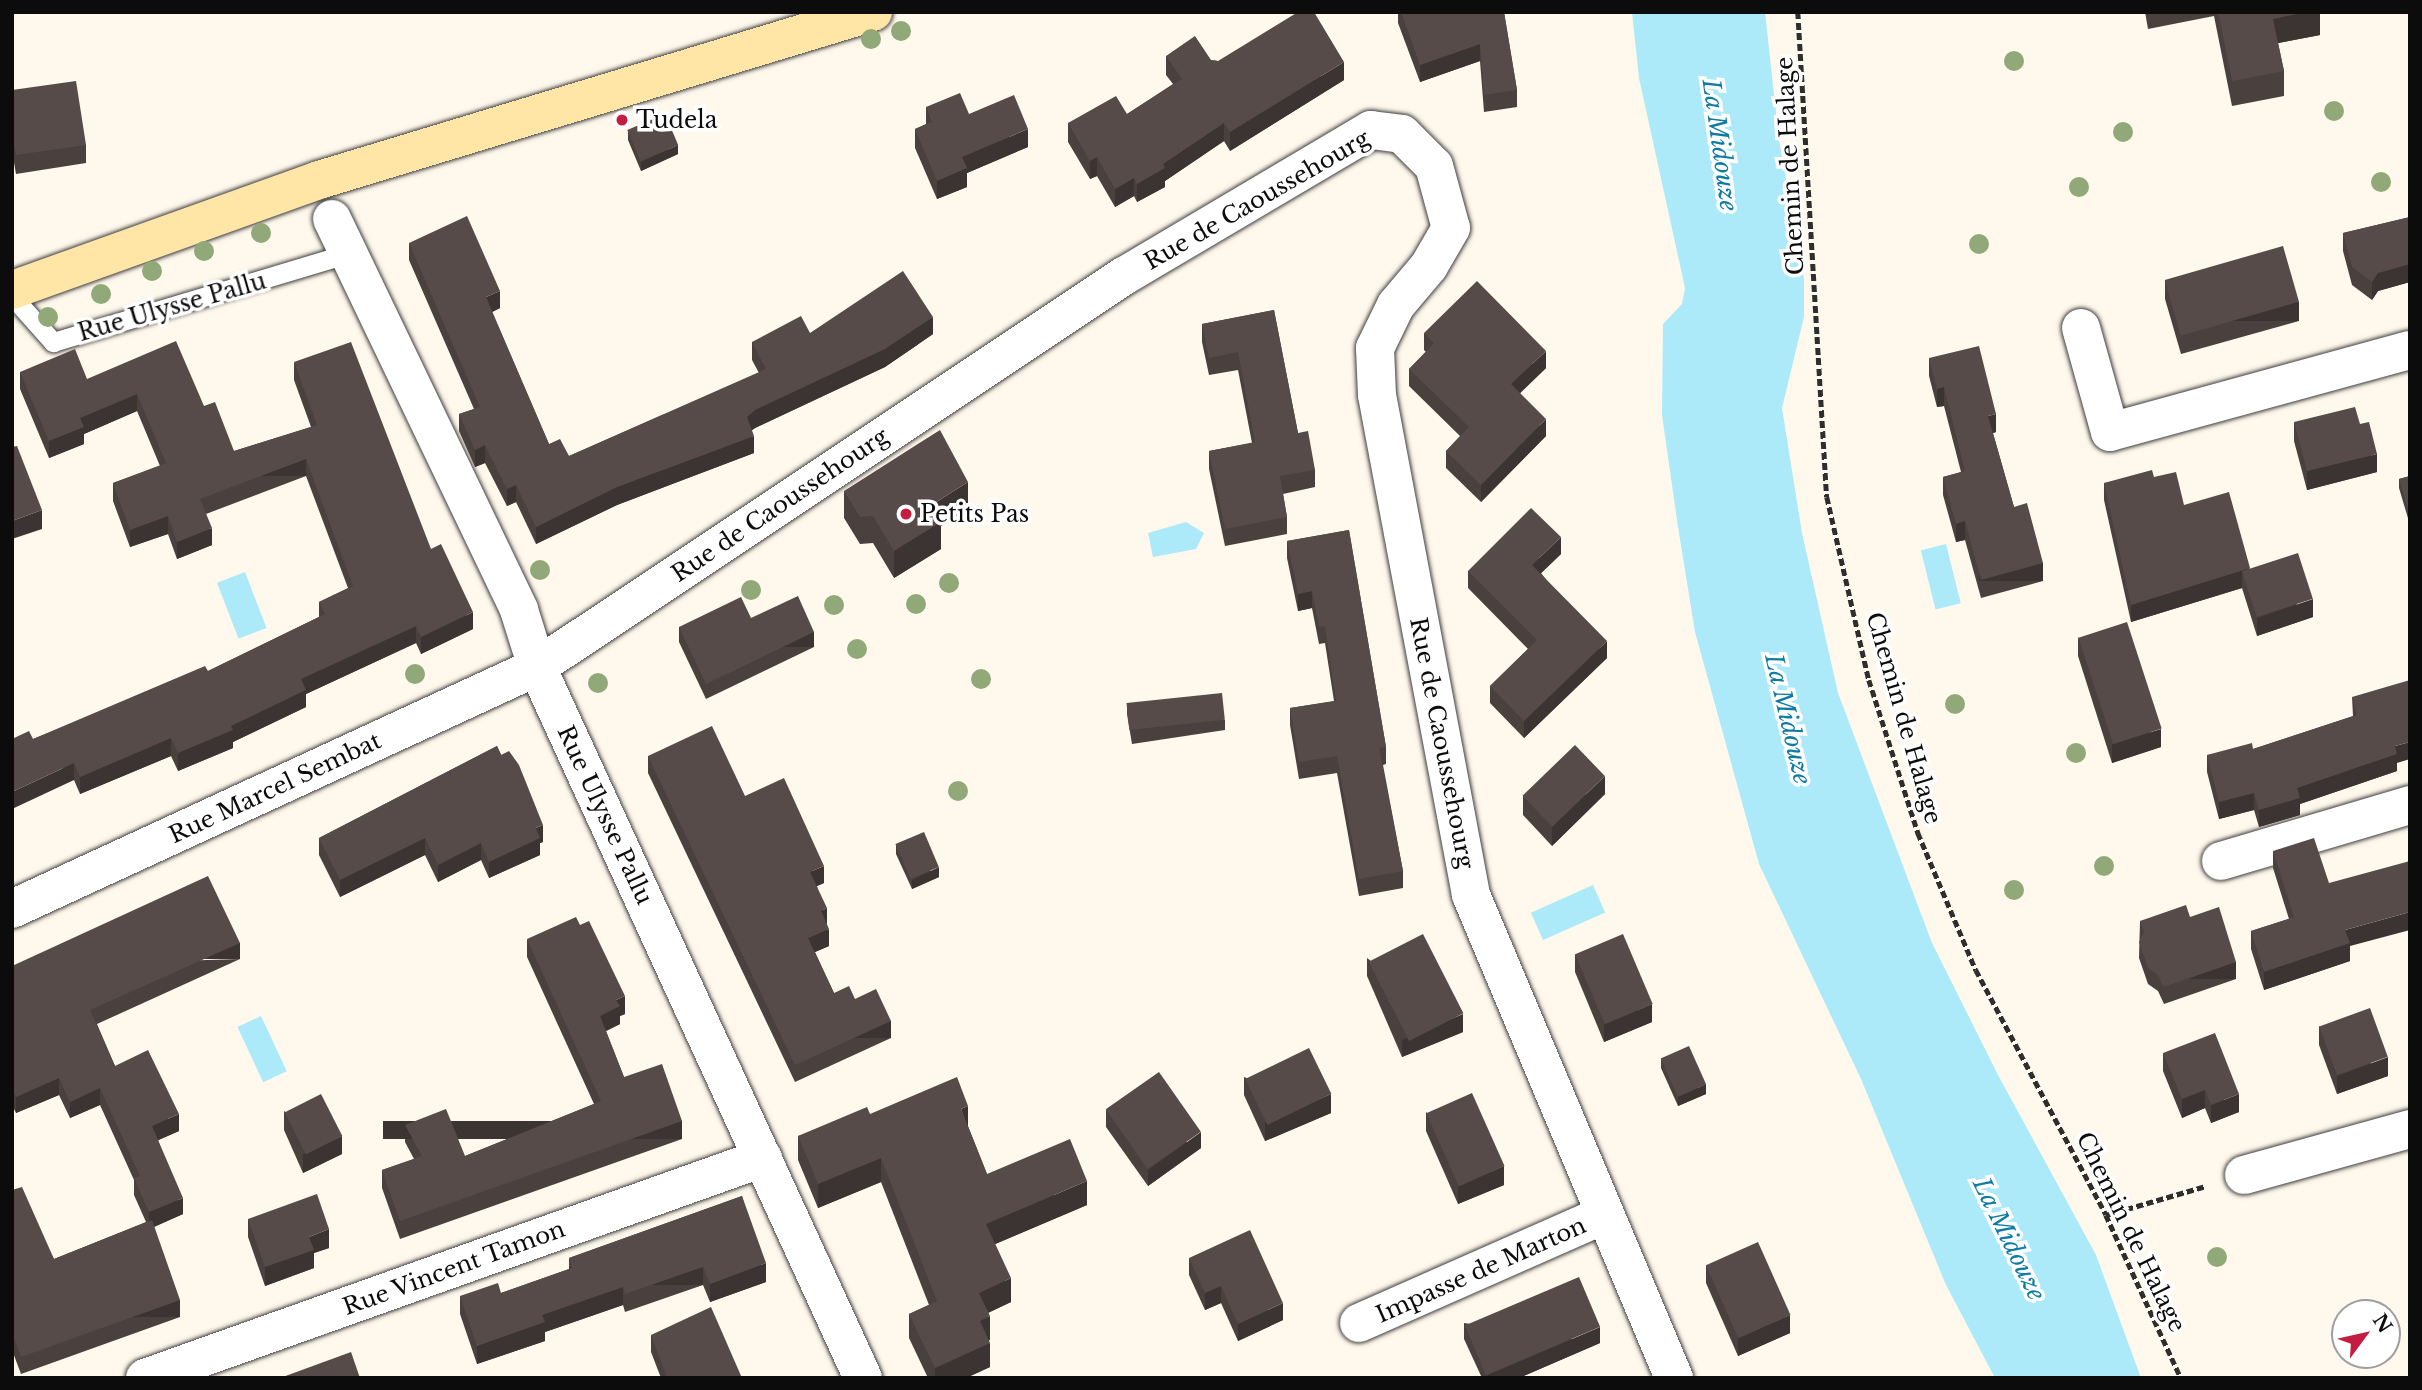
<!DOCTYPE html>
<html>
<head>
<meta charset="utf-8">
<style>
	body { margin:0 }
	#map { position:relative; width:2422px; height:1390px; overflow:hidden; background:#fff8ec; font-family:"Libre Baskerville",serif }
	div>[style] { position:absolute }
	.water>* { inset:0; background:#adeaf9; transform-origin:0 0 }
	.path>* { height:4.5px; margin-top:-2.25px; transform-origin:0; background:repeating-linear-gradient(90deg,#2e2e2e 0 7px,transparent 0 10.5px) }
	.roads { filter:drop-shadow(0 0 2px #3f3f3f) drop-shadow(0 0 2px #3f3f3f) }
	.lane>* { height:19px; margin:-9.5px; padding:0 9.5px; transform-origin:9.5px; border-radius:9.5px; background:#fff }
	.street>* { height:38px; margin:-19px; padding:0 19px; transform-origin:19px; border-radius:19px; background:#fff }
	.secondary>* { height:38px; margin:-19px; padding:0 19px; transform-origin:19px; border-radius:19px; background:#ffe6a7 }
	.trees>* { width:20px; height:20px; margin:-10px; border-radius:50%; background:#91a878 }
	.wall>* { inset:0; background:#4a403e }
	.shaded-wall>* { inset:0; background:#3c3432; transform-origin:0 0 }
	.building>* { inset:0; background:#564b48; transform-origin:0 0 }
	.dots>* { width:19px; height:19px; translate:-50% -50%; box-sizing:border-box; border:4px solid #fff; border-radius:50% }
	span { translate:-50% -50%; white-space:nowrap; text-align:center; line-height:1.15; -webkit-text-stroke:7px #fff; paint-order:stroke }
	.poi-label { font-size:23px; color:#0c0c0c }
	.left { translate:0 -50%; text-align:left }
	.street-label { font-size:23px; color:#0c0c0c }
	.water-label { font-size:24px; color:#0f7ca4; font-style:italic }
	.frame { position:absolute; inset:0; border:14px solid #0c0c0c; pointer-events:none }
	.north { position:absolute; left:2331px; top:1299px; width:70px; height:70px; box-sizing:border-box; background:#fff; border:2px solid #9e9e9e; border-radius:50%; rotate:57deg; font-size:19px; font-weight:700; line-height:28px; text-align:center; color:#0c0c0c }
	.north::after { content:''; display:block; margin:auto; width:24px; height:32px; background:#c41d41; clip-path:polygon(50% 0,100% 100%,50% 72%,0 100%) }
</style>
</head>
<body>
<div id="map">
	<div class="water">
		<i style="clip-path:polygon(1632px 12px,1765px 12px,1779px 140px,1804px 279px,1804px 317px,1782px 408px,1802px 533px,1838px 693px,1932px 943px,1998px 1075px,2096px 1255px,2141px 1378px,1995px 1378px,1946px 1285px,1861px 1079px,1759px 864px,1695px 632px,1678px 527px,1662px 415px,1663px 324px,1682px 304px,1685px 288px,1639px 78px)"></i>
		<i style="clip-path:polygon(1186px 522px,1204px 533px,1196px 549px,1153px 557px,1148px 533px)"></i>
		<i style="left:1946px;top:544px;width:61px;height:26px;rotate:76deg"></i>
		<i style="left:245px;top:572px;width:60px;height:30px;rotate:69deg"></i>
		<i style="left:1593px;top:885px;width:30px;height:68px;rotate:66deg"></i>
		<i style="left:261px;top:1016px;width:61px;height:26px;rotate:65deg"></i>
	</div>
	<div class="path">
		<i style="left:1798px;top:12px;width:486px;rotate:86.6deg"></i>
		<i style="left:1827px;top:497px;width:188px;rotate:77.1deg"></i>
		<i style="left:1869px;top:680px;width:161px;rotate:72.2deg"></i>
		<i style="left:1918px;top:833px;width:149px;rotate:67.1deg"></i>
		<i style="left:1976px;top:970px;width:277px;rotate:62deg"></i>
		<i style="left:2106px;top:1215px;width:179px;rotate:65.3deg"></i>
		<i style="left:2106px;top:1215px;width:104px;rotate:-16.2deg"></i>
	</div>
	<div class="roads">
		<div class="lane">
			<i style="left:12px;top:296px;width:62px;rotate:48.3deg"></i>
			<i style="left:53px;top:342px;width:309px;rotate:-16.7deg"></i>
		</div>
		<div class="street">
			<i style="left:332px;top:219px;width:433px;rotate:64.4deg"></i>
			<i style="left:519px;top:610px;width:60px;rotate:72.5deg"></i>
			<i style="left:537px;top:667px;width:782px;rotate:65.37deg"></i>
			<i style="left:2081px;top:328px;width:108px;rotate:74.4deg"></i>
			<i style="left:2110px;top:432px;width:311px;rotate:-15.3deg"></i>
			<i style="left:2221px;top:861px;width:197px;rotate:-16.5deg"></i>
			<i style="left:12px;top:909px;width:578px;rotate:-24.75deg"></i>
			<i style="left:537px;top:667px;width:705px;rotate:-33.67deg"></i>
			<i style="left:1124px;top:276px;width:287px;rotate:-30.6deg"></i>
			<i style="left:1371px;top:130px;width:31px;rotate:7deg"></i>
			<i style="left:1402px;top:134px;width:45px;rotate:45deg"></i>
			<i style="left:1434px;top:166px;width:64px;rotate:74.7deg"></i>
			<i style="left:1451px;top:228px;width:44px;rotate:120.1deg"></i>
			<i style="left:1429px;top:266px;width:51px;rotate:130.2deg"></i>
			<i style="left:1396px;top:305px;width:48px;rotate:116deg"></i>
			<i style="left:1375px;top:348px;width:47px;rotate:87.6deg"></i>
			<i style="left:1377px;top:395px;width:509px;rotate:79.35deg"></i>
			<i style="left:1471px;top:895px;width:524px;rotate:67.2deg"></i>
			<i style="left:2244px;top:1175px;width:172px;rotate:-15.5deg"></i>
			<i style="left:1359px;top:1323px;width:266px;rotate:-23.8deg"></i>
			<i style="left:145px;top:1378px;width:656px;rotate:-19.6deg"></i>
		</div>
		<div class="secondary">
			<i style="left:12px;top:290px;width:326px;rotate:-19.7deg"></i>
			<i style="left:319px;top:180px;width:579px;rotate:-16.87deg"></i>
		</div>
	</div>
	<div class="trees">
		<i style="left:901px;top:31px"></i>
		<i style="left:871px;top:39px"></i>
		<i style="left:2014px;top:61px"></i>
		<i style="left:2334px;top:111px"></i>
		<i style="left:2123px;top:132px"></i>
		<i style="left:2381px;top:182px"></i>
		<i style="left:2079px;top:187px"></i>
		<i style="left:261px;top:233px"></i>
		<i style="left:1979px;top:244px"></i>
		<i style="left:204px;top:251px"></i>
		<i style="left:152px;top:271px"></i>
		<i style="left:101px;top:294px"></i>
		<i style="left:48px;top:317px"></i>
		<i style="left:540px;top:570px"></i>
		<i style="left:949px;top:583px"></i>
		<i style="left:751px;top:590px"></i>
		<i style="left:916px;top:604px"></i>
		<i style="left:834px;top:605px"></i>
		<i style="left:857px;top:649px"></i>
		<i style="left:415px;top:674px"></i>
		<i style="left:981px;top:679px"></i>
		<i style="left:598px;top:683px"></i>
		<i style="left:1955px;top:704px"></i>
		<i style="left:2076px;top:753px"></i>
		<i style="left:958px;top:791px"></i>
		<i style="left:2104px;top:866px"></i>
		<i style="left:2014px;top:890px"></i>
		<i style="left:2217px;top:1257px"></i>
	</div>
	<div class="wall">
		<i style="clip-path:polygon(1398px 12px,1504px 12px,1517px 90px,1517px 107px,1484px 112px,1480px 61px,1420px 82px,1398px 23px)"></i>
		<i style="clip-path:polygon(2145px 12px,2320px 12px,2320px 35px,2278px 43px,2284px 71px,2284px 96px,2232px 106px,2214px 16px,2148px 29px)"></i>
		<i style="clip-path:polygon(1166px 56px,1211px 60px,1344px 80px,1230px 151px,1224px 141px,1165px 181px,1165px 187px,1137px 202px,1134px 196px,1115px 207px,1097px 176px,1090px 179px,1068px 142px,1068px 123px,1127px 114px,1173px 84px,1166px 75px)"></i>
		<i style="clip-path:polygon(12px 90px,86px 145px,86px 163px,16px 174px,12px 151px)"></i>
		<i style="clip-path:polygon(926px 107px,969px 114px,1028px 147px,967px 173px,967px 187px,937px 199px,915px 148px,915px 129px,926px 124px)"></i>
		<i style="clip-path:polygon(628px 131px,678px 154px,641px 171px,628px 140px)"></i>
		<i style="clip-path:polygon(2410px 217px,2410px 282px,2378px 291px,2372px 300px,2352px 285px,2343px 251px,2343px 233px)"></i>
		<i style="clip-path:polygon(409px 243px,500px 308px,492px 312px,549px 444px,569px 456px,759px 373px,752px 360px,752px 342px,810px 333px,933px 334px,885px 367px,755px 428px,752px 430px,754px 453px,617px 505px,536px 544px,516px 502px,507px 506px,485px 463px,475px 467px,459px 431px,459px 414px,474px 409px,409px 260px)"></i>
		<i style="clip-path:polygon(2165px 280px,2299px 321px,2181px 354px,2165px 299px)"></i>
		<i style="clip-path:polygon(1274px 310px,1298px 433px,1315px 470px,1315px 487px,1283px 494px,1287px 517px,1287px 534px,1225px 546px,1209px 469px,1209px 451px,1252px 443px,1238px 370px,1209px 375px,1202px 342px,1202px 324px)"></i>
		<i style="clip-path:polygon(1424px 333px,1546px 368px,1520px 393px,1546px 436px,1481px 502px,1446px 468px,1446px 451px,1460px 436px,1409px 386px,1409px 369px,1426px 352px,1424px 350px)"></i>
		<i style="clip-path:polygon(1929px 358px,1996px 432px,1993px 433px,2014px 507px,2043px 581px,1981px 598px,1965px 540px,1956px 542px,1943px 495px,1943px 477px,1961px 472px,1944px 406px,1937px 407px,1929px 376px)"></i>
		<i style="clip-path:polygon(294px 362px,431px 549px,473px 629px,421px 654px,416px 643px,306px 694px,306px 707px,233px 742px,233px 748px,178px 771px,171px 756px,80px 794px,74px 780px,33px 739px,208px 671px,319px 617px,319px 602px,348px 588px,306px 476px,206px 514px,212px 545px,177px 559px,168px 534px,130px 547px,113px 501px,113px 483px,160px 466px,137px 411px,84px 434px,84px 444px,49px 458px,20px 389px,20px 372px,87px 379px,204px 406px,234px 451px,311px 427px,294px 380px)"></i>
		<i style="clip-path:polygon(2294px 422px,2360px 424px,2377px 472px,2307px 490px,2294px 441px)"></i>
		<i style="clip-path:polygon(2410px 476px,2410px 525px,2399px 488px,2399px 479px)"></i>
		<i style="clip-path:polygon(2154px 477px,2250px 569px,2313px 617px,2257px 636px,2242px 588px,2131px 622px,2104px 500px,2104px 483px)"></i>
		<i style="clip-path:polygon(844px 491px,968px 509px,941px 526px,941px 549px,894px 578px,873px 543px,860px 544px,844px 518px)"></i>
		<i style="clip-path:polygon(1349px 530px,1386px 747px,1386px 764px,1383px 765px,1403px 871px,1403px 888px,1359px 896px,1337px 773px,1299px 779px,1290px 725px,1290px 708px,1334px 701px,1325px 643px,1319px 644px,1312px 608px,1298px 611px,1287px 558px,1287px 541px)"></i>
		<i style="clip-path:polygon(1561px 554px,1541px 573px,1607px 658px,1524px 738px,1490px 703px,1490px 686px,1528px 649px,1468px 588px,1468px 571px)"></i>
		<i style="clip-path:polygon(751px 618px,814px 647px,706px 699px,679px 642px,679px 627px)"></i>
		<i style="clip-path:polygon(2078px 637px,2161px 747px,2112px 763px,2078px 656px)"></i>
		<i style="clip-path:polygon(2352px 697px,2397px 763px,2397px 771px,2300px 804px,2300px 815px,2259px 827px,2254px 810px,2219px 819px,2207px 772px,2207px 755px,2253px 749px,2353px 716px)"></i>
		<i style="clip-path:polygon(1127px 705px,1225px 720px,1225px 730px,1132px 744px,1127px 714px)"></i>
		<i style="clip-path:polygon(497px 746px,543px 842px,540px 843px,540px 855px,489px 878px,481px 860px,438px 882px,425px 855px,340px 897px,319px 855px,319px 838px)"></i>
		<i style="clip-path:polygon(648px 756px,745px 796px,824px 883px,817px 886px,827px 925px,829px 946px,815px 952px,834px 993px,855px 999px,891px 1038px,795px 1082px,648px 773px)"></i>
		<i style="clip-path:polygon(1605px 794px,1552px 846px,1523px 815px,1523px 796px)"></i>
		<i style="clip-path:polygon(896px 845px,939px 877px,912px 889px,896px 854px)"></i>
		<i style="clip-path:polygon(2273px 851px,2350px 946px,2350px 961px,2264px 990px,2251px 949px,2251px 931px,2289px 919px,2273px 868px)"></i>
		<i style="clip-path:polygon(2190px 917px,2236px 979px,2164px 1004px,2158px 991px,2148px 984px,2139px 958px,2140px 921px)"></i>
		<i style="clip-path:polygon(527px 939px,625px 1014px,620px 1016px,620px 1024px,606px 1031px,624px 1077px,682px 1139px,400px 1239px,382px 1188px,382px 1170px,414px 1159px,405px 1142px,405px 1125px,465px 1156px,594px 1104px,527px 957px)"></i>
		<i style="clip-path:polygon(1575px 954px,1652px 1022px,1604px 1042px,1575px 972px)"></i>
		<i style="clip-path:polygon(1367px 958px,1463px 1032px,1402px 1057px,1367px 976px)"></i>
		<i style="clip-path:polygon(240px 959px,97px 1024px,115px 1066px,179px 1131px,158px 1140px,183px 1214px,154px 1227px,180px 1317px,21px 1374px,12px 1350px,12px 1190px,54px 1259px,146px 1222px,134px 1195px,134px 1180px,100px 1105px,70px 1118px,59px 1095px,16px 1113px,12px 1105px,12px 966px)"></i>
		<i style="clip-path:polygon(2319px 1026px,2388px 1076px,2337px 1094px,2319px 1045px)"></i>
		<i style="clip-path:polygon(2163px 1053px,2239px 1112px,2211px 1123px,2205px 1108px,2182px 1118px,2163px 1071px)"></i>
		<i style="clip-path:polygon(1661px 1059px,1706px 1094px,1678px 1106px,1661px 1068px)"></i>
		<i style="clip-path:polygon(1244px 1077px,1331px 1113px,1265px 1141px,1244px 1095px)"></i>
		<i style="clip-path:polygon(1106px 1110px,1201px 1148px,1148px 1186px,1106px 1127px)"></i>
		<i style="clip-path:polygon(284px 1111px,342px 1154px,303px 1173px,284px 1130px)"></i>
		<i style="clip-path:polygon(1426px 1112px,1504px 1185px,1458px 1204px,1426px 1131px)"></i>
		<i style="clip-path:polygon(870px 1114px,968px 1126px,987px 1174px,1087px 1205px,995px 1244px,1011px 1302px,988px 1313px,990px 1367px,966px 1378px,928px 1378px,909px 1338px,909px 1314px,929px 1305px,881px 1182px,818px 1208px,798px 1160px,798px 1136px)"></i>
		<i style="clip-path:polygon(742px 1196px,766px 1282px,710px 1302px,703px 1285px,625px 1312px,623px 1305px,545px 1332px,545px 1341px,477px 1364px,460px 1314px,460px 1296px,501px 1293px,569px 1269px,569px 1258px)"></i>
		<i style="clip-path:polygon(248px 1219px,329px 1248px,314px 1253px,314px 1268px,265px 1286px,248px 1237px)"></i>
		<i style="clip-path:polygon(1189px 1258px,1283px 1320px,1238px 1341px,1221px 1303px,1205px 1310px,1189px 1275px)"></i>
		<i style="clip-path:polygon(1706px 1265px,1790px 1333px,1738px 1356px,1706px 1283px)"></i>
		<i style="clip-path:polygon(1464px 1323px,1600px 1343px,1519px 1378px,1482px 1378px,1464px 1339px)"></i>
		<i style="clip-path:polygon(651px 1335px,742px 1378px,661px 1378px,651px 1352px)"></i>
	</div>
	<div class="shaded-wall">
		<i style="clip-path:polygon(2305px 12px,2320px 12px,2320px 35px,2273px 44px,2273px 19px)"></i>
		<i style="clip-path:polygon(1480px 44px,1480px 61px,1420px 82px,1420px 65px)"></i>
		<i style="clip-path:polygon(1344px 62px,1344px 80px,1230px 151px,1230px 132px)"></i>
		<i style="clip-path:polygon(1224px 123px,1224px 141px,1165px 181px,1165px 187px,1137px 202px,1137px 184px,1163px 164px)"></i>
		<i style="clip-path:polygon(1028px 129px,1028px 147px,967px 173px,967px 187px,937px 199px,937px 181px,962px 157px)"></i>
		<i style="clip-path:polygon(678px 145px,678px 154px,641px 171px,641px 162px)"></i>
		<i style="clip-path:polygon(1097px 157px,1097px 176px,1090px 179px,1090px 161px)"></i>
		<i style="clip-path:polygon(1134px 178px,1134px 196px,1115px 207px,1115px 189px)"></i>
		<i style="clip-path:polygon(2410px 264px,2410px 282px,2378px 291px,2372px 300px,2372px 282px,2378px 273px)"></i>
		<i style="clip-path:polygon(500px 291px,500px 308px,486px 315px,486px 297px)"></i>
		<i style="left:2299px;top:302px;width:19px;height:123px;rotate:90deg"></i>
		<i style="clip-path:polygon(933px 317px,933px 334px,885px 367px,755px 428px,747px 434px,747px 417px,755px 410px)"></i>
		<i style="clip-path:polygon(1546px 351px,1546px 368px,1511px 402px,1511px 384px)"></i>
		<i style="clip-path:polygon(1944px 387px,1944px 406px,1937px 407px,1937px 389px)"></i>
		<i style="clip-path:polygon(137px 394px,137px 411px,84px 434px,84px 444px,49px 458px,49px 441px,80px 418px)"></i>
		<i style="clip-path:polygon(1996px 414px,1996px 432px,1988px 435px,1988px 416px)"></i>
		<i style="clip-path:polygon(1546px 419px,1546px 436px,1481px 502px,1481px 485px)"></i>
		<i style="clip-path:polygon(754px 436px,754px 453px,617px 505px,536px 544px,536px 527px,617px 487px)"></i>
		<i style="clip-path:polygon(485px 445px,485px 463px,475px 467px,475px 450px)"></i>
		<i style="clip-path:polygon(2377px 454px,2377px 472px,2307px 490px,2307px 471px)"></i>
		<i style="left:306px;top:459px;width:17px;height:113px;rotate:90deg"></i>
		<i style="clip-path:polygon(968px 482px,968px 509px,941px 526px,941px 549px,894px 578px,894px 551px,930px 506px)"></i>
		<i style="clip-path:polygon(516px 485px,516px 502px,507px 506px,507px 489px)"></i>
		<i style="clip-path:polygon(42px 510px,42px 529px,12px 539px,12px 521px)"></i>
		<i style="clip-path:polygon(168px 516px,168px 534px,130px 547px,130px 530px)"></i>
		<i style="clip-path:polygon(1965px 521px,1965px 540px,1956px 542px,1956px 524px)"></i>
		<i style="clip-path:polygon(212px 528px,212px 545px,177px 559px,177px 542px)"></i>
		<i style="clip-path:polygon(1561px 537px,1561px 554px,1532px 582px,1532px 565px)"></i>
		<i style="left:2043px;top:563px;width:18px;height:64px;rotate:90deg"></i>
		<i style="clip-path:polygon(2250px 568px,2242px 572px,2242px 588px,2131px 622px,2131px 605px)"></i>
		<i style="clip-path:polygon(1312px 591px,1312px 608px,1298px 611px,1298px 594px)"></i>
		<i style="clip-path:polygon(2313px 599px,2313px 617px,2257px 636px,2257px 618px)"></i>
		<i style="clip-path:polygon(473px 612px,473px 629px,421px 654px,421px 637px)"></i>
		<i style="clip-path:polygon(416px 626px,416px 643px,306px 694px,306px 707px,233px 742px,233px 748px,178px 771px,178px 753px,301px 679px)"></i>
		<i style="left:814px;top:632px;width:15px;height:120px;rotate:90deg"></i>
		<i style="clip-path:polygon(1607px 641px,1607px 658px,1524px 738px,1524px 721px)"></i>
		<i style="clip-path:polygon(2161px 729px,2161px 747px,2112px 763px,2112px 744px)"></i>
		<i style="clip-path:polygon(171px 738px,171px 756px,80px 794px,80px 777px)"></i>
		<i style="clip-path:polygon(2410px 742px,2410px 759px,2397px 763px,2397px 771px,2300px 804px,2300px 815px,2259px 827px,2259px 810px,2297px 788px,2395px 746px)"></i>
		<i style="clip-path:polygon(74px 763px,74px 780px,12px 809px,12px 792px)"></i>
		<i style="clip-path:polygon(1605px 776px,1605px 794px,1552px 846px,1552px 827px)"></i>
		<i style="clip-path:polygon(2254px 793px,2254px 810px,2219px 819px,2219px 802px)"></i>
		<i style="clip-path:polygon(543px 825px,543px 842px,540px 843px,540px 855px,489px 878px,489px 862px,536px 828px)"></i>
		<i style="clip-path:polygon(425px 838px,425px 855px,340px 897px,340px 880px)"></i>
		<i style="clip-path:polygon(481px 843px,481px 860px,438px 882px,438px 865px)"></i>
		<i style="clip-path:polygon(824px 866px,824px 883px,810px 889px,810px 872px)"></i>
		<i style="clip-path:polygon(939px 867px,939px 877px,912px 889px,912px 880px)"></i>
		<i style="clip-path:polygon(827px 908px,827px 925px,821px 911px)"></i>
		<i style="clip-path:polygon(2410px 912px,2410px 930px,2350px 946px,2350px 961px,2264px 990px,2264px 972px,2345px 930px)"></i>
		<i style="clip-path:polygon(829px 929px,829px 946px,808px 955px,808px 938px)"></i>
		<i style="left:240px;top:943px;width:16px;height:164px;rotate:90deg"></i>
		<i style="left:2236px;top:962px;width:17px;height:76px;rotate:90deg"></i>
		<i style="clip-path:polygon(625px 996px,625px 1014px,620px 1016px,620px 1024px,600px 1034px,600px 1016px,616px 1000px)"></i>
		<i style="clip-path:polygon(1652px 1004px,1652px 1022px,1604px 1042px,1604px 1024px)"></i>
		<i style="clip-path:polygon(1463px 1014px,1463px 1032px,1402px 1057px,1402px 1040px)"></i>
		<i style="left:891px;top:1021px;width:17px;height:106px;rotate:90deg"></i>
		<i style="clip-path:polygon(2388px 1057px,2388px 1076px,2337px 1094px,2337px 1076px)"></i>
		<i style="clip-path:polygon(59px 1078px,59px 1095px,16px 1113px,16px 1097px)"></i>
		<i style="clip-path:polygon(1706px 1084px,1706px 1094px,1678px 1106px,1678px 1097px)"></i>
		<i style="clip-path:polygon(100px 1088px,100px 1105px,70px 1118px,70px 1102px)"></i>
		<i style="clip-path:polygon(2205px 1090px,2205px 1108px,2182px 1118px,2182px 1099px)"></i>
		<i style="clip-path:polygon(1331px 1094px,1331px 1113px,1265px 1141px,1265px 1123px)"></i>
		<i style="clip-path:polygon(2239px 1094px,2239px 1112px,2211px 1123px,2211px 1105px)"></i>
		<i style="clip-path:polygon(968px 1106px,968px 1130px,961px 1109px)"></i>
		<i style="clip-path:polygon(179px 1114px,179px 1131px,152px 1143px,152px 1126px)"></i>
		<i style="left:682px;top:1121px;width:18px;height:299px;rotate:90deg"></i>
		<i style="clip-path:polygon(1201px 1132px,1201px 1148px,1148px 1186px,1148px 1170px)"></i>
		<i style="clip-path:polygon(342px 1136px,342px 1154px,303px 1173px,303px 1154px)"></i>
		<i style="clip-path:polygon(881px 1158px,881px 1182px,818px 1208px,818px 1184px)"></i>
		<i style="clip-path:polygon(1504px 1166px,1504px 1185px,1458px 1204px,1458px 1186px)"></i>
		<i style="clip-path:polygon(1087px 1181px,1087px 1205px,986px 1248px,986px 1224px)"></i>
		<i style="clip-path:polygon(183px 1198px,183px 1214px,149px 1229px,149px 1212px)"></i>
		<i style="clip-path:polygon(329px 1229px,329px 1248px,314px 1253px,314px 1268px,265px 1286px,265px 1267px,309px 1237px)"></i>
		<i style="clip-path:polygon(766px 1263px,766px 1282px,710px 1302px,710px 1284px)"></i>
		<i style="left:703px;top:1267px;width:18px;height:83px;rotate:90deg"></i>
		<i style="clip-path:polygon(1011px 1278px,1011px 1302px,979px 1317px,979px 1293px)"></i>
		<i style="clip-path:polygon(1221px 1286px,1221px 1303px,1205px 1310px,1205px 1293px)"></i>
		<i style="clip-path:polygon(623px 1287px,623px 1305px,545px 1332px,545px 1341px,477px 1364px,477px 1346px,542px 1315px)"></i>
		<i style="left:180px;top:1300px;width:17px;height:169px;rotate:90deg"></i>
		<i style="clip-path:polygon(1283px 1303px,1283px 1320px,1238px 1341px,1238px 1324px)"></i>
		<i style="clip-path:polygon(1790px 1315px,1790px 1333px,1738px 1356px,1738px 1337px)"></i>
		<i style="clip-path:polygon(990px 1316px,990px 1340px,980px 1345px,980px 1321px)"></i>
		<i style="clip-path:polygon(1600px 1327px,1600px 1343px,1519px 1378px,1488px 1378px,1488px 1375px)"></i>
		<i style="clip-path:polygon(990px 1343px,990px 1367px,966px 1378px,935px 1378px,935px 1368px)"></i>
	</div>
	<div class="building">
		<i style="clip-path:polygon(1298px 12px,1314px 12px,1344px 62px,1230px 132px,1224px 123px,1163px 164px,1165px 168px,1137px 184px,1134px 178px,1115px 189px,1097px 157px,1090px 161px,1068px 123px,1116px 96px,1127px 114px,1182px 79px,1166px 56px,1195px 36px,1211px 60px,1218px 61px)"></i>
		<i style="clip-path:polygon(1401px 12px,1504px 12px,1517px 90px,1484px 95px,1480px 44px,1420px 65px)"></i>
		<i style="clip-path:polygon(2218px 12px,2305px 12px,2273px 19px,2284px 71px,2232px 81px)"></i>
		<i style="clip-path:polygon(76px 81px,86px 145px,16px 155px,12px 132px,12px 90px)"></i>
		<i style="clip-path:polygon(960px 93px,969px 114px,1014px 95px,1028px 129px,962px 157px,967px 168px,937px 181px,915px 129px,932px 122px,926px 107px)"></i>
		<i style="left:665px;top:114px;width:34px;height:41px;rotate:67deg"></i>
		<i style="clip-path:polygon(467px 216px,500px 291px,486px 297px,549px 444px,560px 439px,569px 456px,766px 369px,752px 342px,801px 316px,810px 333px,903px 271px,933px 317px,885px 349px,755px 410px,747px 417px,754px 436px,617px 487px,536px 527px,516px 485px,507px 489px,485px 445px,475px 450px,459px 414px,480px 407px,409px 243px)"></i>
		<i style="clip-path:polygon(2410px 217px,2410px 264px,2378px 273px,2372px 282px,2352px 267px,2343px 233px)"></i>
		<i style="left:2283px;top:246px;width:58px;height:123px;rotate:74deg"></i>
		<i style="clip-path:polygon(1477px 281px,1546px 351px,1511px 384px,1546px 419px,1481px 485px,1446px 451px,1469px 427px,1409px 369px,1434px 343px,1424px 333px)"></i>
		<i style="clip-path:polygon(1274px 310px,1298px 433px,1308px 431px,1315px 470px,1280px 476px,1287px 517px,1225px 529px,1209px 451px,1255px 442px,1238px 352px,1209px 358px,1202px 324px)"></i>
		<i style="clip-path:polygon(176px 341px,204px 406px,215px 402px,234px 451px,317px 425px,294px 362px,351px 342px,431px 549px,441px 544px,473px 612px,421px 637px,416px 626px,301px 679px,306px 690px,231px 726px,233px 730px,178px 753px,171px 738px,80px 777px,74px 763px,12px 792px,12px 739px,29px 731px,33px 739px,205px 666px,208px 671px,325px 614px,319px 602px,353px 586px,306px 459px,200px 499px,212px 528px,177px 542px,168px 516px,130px 530px,113px 483px,166px 463px,137px 394px,80px 418px,84px 427px,49px 441px,20px 372px,75px 349px,87px 379px)"></i>
		<i style="clip-path:polygon(1979px 346px,1996px 414px,1988px 416px,2014px 507px,2027px 503px,2043px 563px,1981px 580px,1965px 521px,1956px 524px,1943px 477px,1965px 471px,1944px 387px,1937px 389px,1929px 358px)"></i>
		<i style="clip-path:polygon(2355px 407px,2360px 424px,2369px 422px,2377px 454px,2307px 471px,2294px 422px)"></i>
		<i style="clip-path:polygon(940px 430px,968px 482px,930px 506px,941px 522px,894px 551px,873px 516px,860px 517px,844px 491px)"></i>
		<i style="clip-path:polygon(17px 446px,42px 510px,12px 521px,12px 447px)"></i>
		<i style="clip-path:polygon(2152px 470px,2154px 477px,2176px 472px,2184px 505px,2229px 492px,2250px 568px,2131px 605px,2104px 483px)"></i>
		<i style="clip-path:polygon(2410px 476px,2410px 516px,2399px 479px)"></i>
		<i style="clip-path:polygon(1531px 508px,1561px 537px,1532px 565px,1607px 641px,1524px 721px,1490px 686px,1537px 640px,1468px 571px)"></i>
		<i style="clip-path:polygon(1349px 530px,1386px 747px,1379px 748px,1403px 871px,1359px 879px,1337px 756px,1299px 762px,1290px 708px,1336px 701px,1325px 626px,1319px 627px,1312px 591px,1298px 594px,1287px 541px)"></i>
		<i style="left:2298px;top:553px;width:48px;height:59px;rotate:72deg"></i>
		<i style="clip-path:polygon(798px 596px,814px 632px,706px 684px,679px 627px,741px 597px,751px 618px)"></i>
		<i style="left:2127px;top:622px;width:112px;height:51px;rotate:72deg"></i>
		<i style="clip-path:polygon(2410px 680px,2410px 742px,2395px 746px,2397px 754px,2297px 788px,2300px 798px,2259px 810px,2254px 793px,2219px 802px,2207px 755px,2252px 743px,2253px 749px,2357px 715px,2352px 697px)"></i>
		<i style="left:1222px;top:693px;width:27px;height:96px;rotate:84deg"></i>
		<i style="clip-path:polygon(712px 726px,745px 796px,784px 778px,824px 866px,810px 872px,827px 908px,821px 911px,829px 929px,808px 938px,834px 993px,849px 986px,855px 999px,876px 989px,891px 1021px,795px 1065px,648px 756px)"></i>
		<i style="left:1575px;top:745px;width:43px;height:73px;rotate:46deg"></i>
		<i style="clip-path:polygon(497px 746px,501px 755px,509px 751px,519px 765px,543px 825px,536px 828px,540px 838px,489px 862px,481px 843px,438px 865px,425px 838px,340px 880px,319px 838px)"></i>
		<i style="left:924px;top:832px;width:38px;height:31px;rotate:67deg"></i>
		<i style="clip-path:polygon(2314px 838px,2329px 883px,2410px 861px,2410px 912px,2345px 930px,2350px 943px,2264px 972px,2251px 931px,2294px 917px,2273px 851px)"></i>
		<i style="clip-path:polygon(208px 876px,240px 943px,90px 1010px,115px 1066px,148px 1050px,179px 1114px,152px 1126px,183px 1198px,149px 1212px,134px 1178px,140px 1176px,100px 1088px,70px 1102px,59px 1078px,16px 1097px,12px 1088px,12px 966px)"></i>
		<i style="clip-path:polygon(2186px 905px,2190px 917px,2219px 907px,2236px 962px,2164px 987px,2158px 975px,2148px 968px,2139px 942px,2144px 932px,2140px 921px)"></i>
		<i style="clip-path:polygon(576px 917px,580px 925px,589px 921px,625px 996px,616px 1000px,620px 1006px,600px 1016px,624px 1077px,662px 1064px,682px 1121px,400px 1221px,382px 1170px,422px 1156px,405px 1125px,446px 1109px,465px 1156px,601px 1101px,527px 939px)"></i>
		<i style="left:1423px;top:934px;width:89px;height:61px;rotate:63deg"></i>
		<i style="left:1623px;top:934px;width:76px;height:52px;rotate:67deg"></i>
		<i style="left:2370px;top:1008px;width:52px;height:54px;rotate:70deg"></i>
		<i style="clip-path:polygon(2215px 1033px,2239px 1094px,2211px 1105px,2205px 1090px,2182px 1099px,2163px 1053px)"></i>
		<i style="left:1689px;top:1046px;width:42px;height:31px;rotate:66deg"></i>
		<i style="left:1309px;top:1048px;width:51px;height:71px;rotate:64deg"></i>
		<i style="left:1159px;top:1072px;width:73px;height:65px;rotate:55deg"></i>
		<i style="clip-path:polygon(957px 1077px,968px 1106px,961px 1109px,987px 1174px,1070px 1139px,1087px 1181px,986px 1224px,1011px 1278px,979px 1293px,990px 1316px,980px 1321px,990px 1343px,935px 1368px,909px 1314px,937px 1301px,881px 1158px,818px 1184px,798px 1136px,867px 1107px,870px 1114px)"></i>
		<i style="left:1472px;top:1093px;width:80px;height:50px;rotate:66deg"></i>
		<i style="left:321px;top:1094px;width:47px;height:41px;rotate:63deg"></i>
		<i style="clip-path:polygon(22px 1187px,54px 1259px,152px 1220px,180px 1300px,21px 1357px,12px 1333px,12px 1190px)"></i>
		<i style="clip-path:polygon(317px 1194px,329px 1229px,309px 1237px,314px 1250px,265px 1267px,248px 1219px)"></i>
		<i style="clip-path:polygon(742px 1196px,766px 1263px,710px 1284px,703px 1267px,625px 1294px,623px 1287px,542px 1315px,545px 1322px,477px 1346px,460px 1296px,498px 1283px,501px 1293px,572px 1268px,569px 1258px)"></i>
		<i style="clip-path:polygon(1250px 1230px,1283px 1303px,1238px 1324px,1221px 1286px,1205px 1293px,1189px 1258px)"></i>
		<i style="left:1758px;top:1242px;width:80px;height:57px;rotate:66deg"></i>
		<i style="left:1579px;top:1277px;width:54px;height:124px;rotate:67deg"></i>
		<i style="clip-path:polygon(711px 1307px,742px 1378px,667px 1378px,651px 1335px)"></i>
		<i style="clip-path:polygon(351px 1352px,360px 1378px,280px 1378px)"></i>
	</div>
	<div class="dots">
		<i style="left:622px;top:120px;background:#c41d41"></i>
		<i style="left:906px;top:514px;background:#c41d41"></i>
	</div>
	<div class="poi-label">
		<span class="left" style="left:636px;top:120px">Tudela</span>
		<span class="left" style="left:920px;top:514px">Petits Pas</span>
	</div>
	<div class="street-label">
		<span style="left:1790px;top:166px;rotate:-93deg">Chemin de Halage</span>
		<span style="left:1257px;top:200px;rotate:-30deg">Rue de Caoussehourg</span>
		<span style="left:172px;top:307px;rotate:-16deg">Rue Ulysse Pallu</span>
		<span style="left:780px;top:505px;rotate:-34deg">Rue de Caoussehourg</span>
		<span style="left:1904px;top:718px;rotate:74deg">Chemin de Halage</span>
		<span style="left:1442px;top:743px;rotate:79deg">Rue de Caoussehourg</span>
		<span style="left:275px;top:788px;rotate:-25deg">Rue Marcel Sembat</span>
		<span style="left:605px;top:815px;rotate:65deg">Rue Ulysse Pallu</span>
		<span style="left:2131px;top:1232px;rotate:64deg">Chemin de Halage</span>
		<span style="left:454px;top:1268px;rotate:-20deg">Rue Vincent Tamon</span>
		<span style="left:1481px;top:1270px;rotate:-24deg">Impasse de Marton</span>
	</div>
	<div class="water-label">
		<span style="left:1720px;top:145px;rotate:82deg">La Midouze</span>
		<span style="left:1788px;top:719px;rotate:77deg">La Midouze</span>
		<span style="left:2009px;top:1239px;rotate:64deg">La Midouze</span>
	</div>
	<div class="frame"></div>
	<div class="north">N</div>
</div>
</body>
</html>
